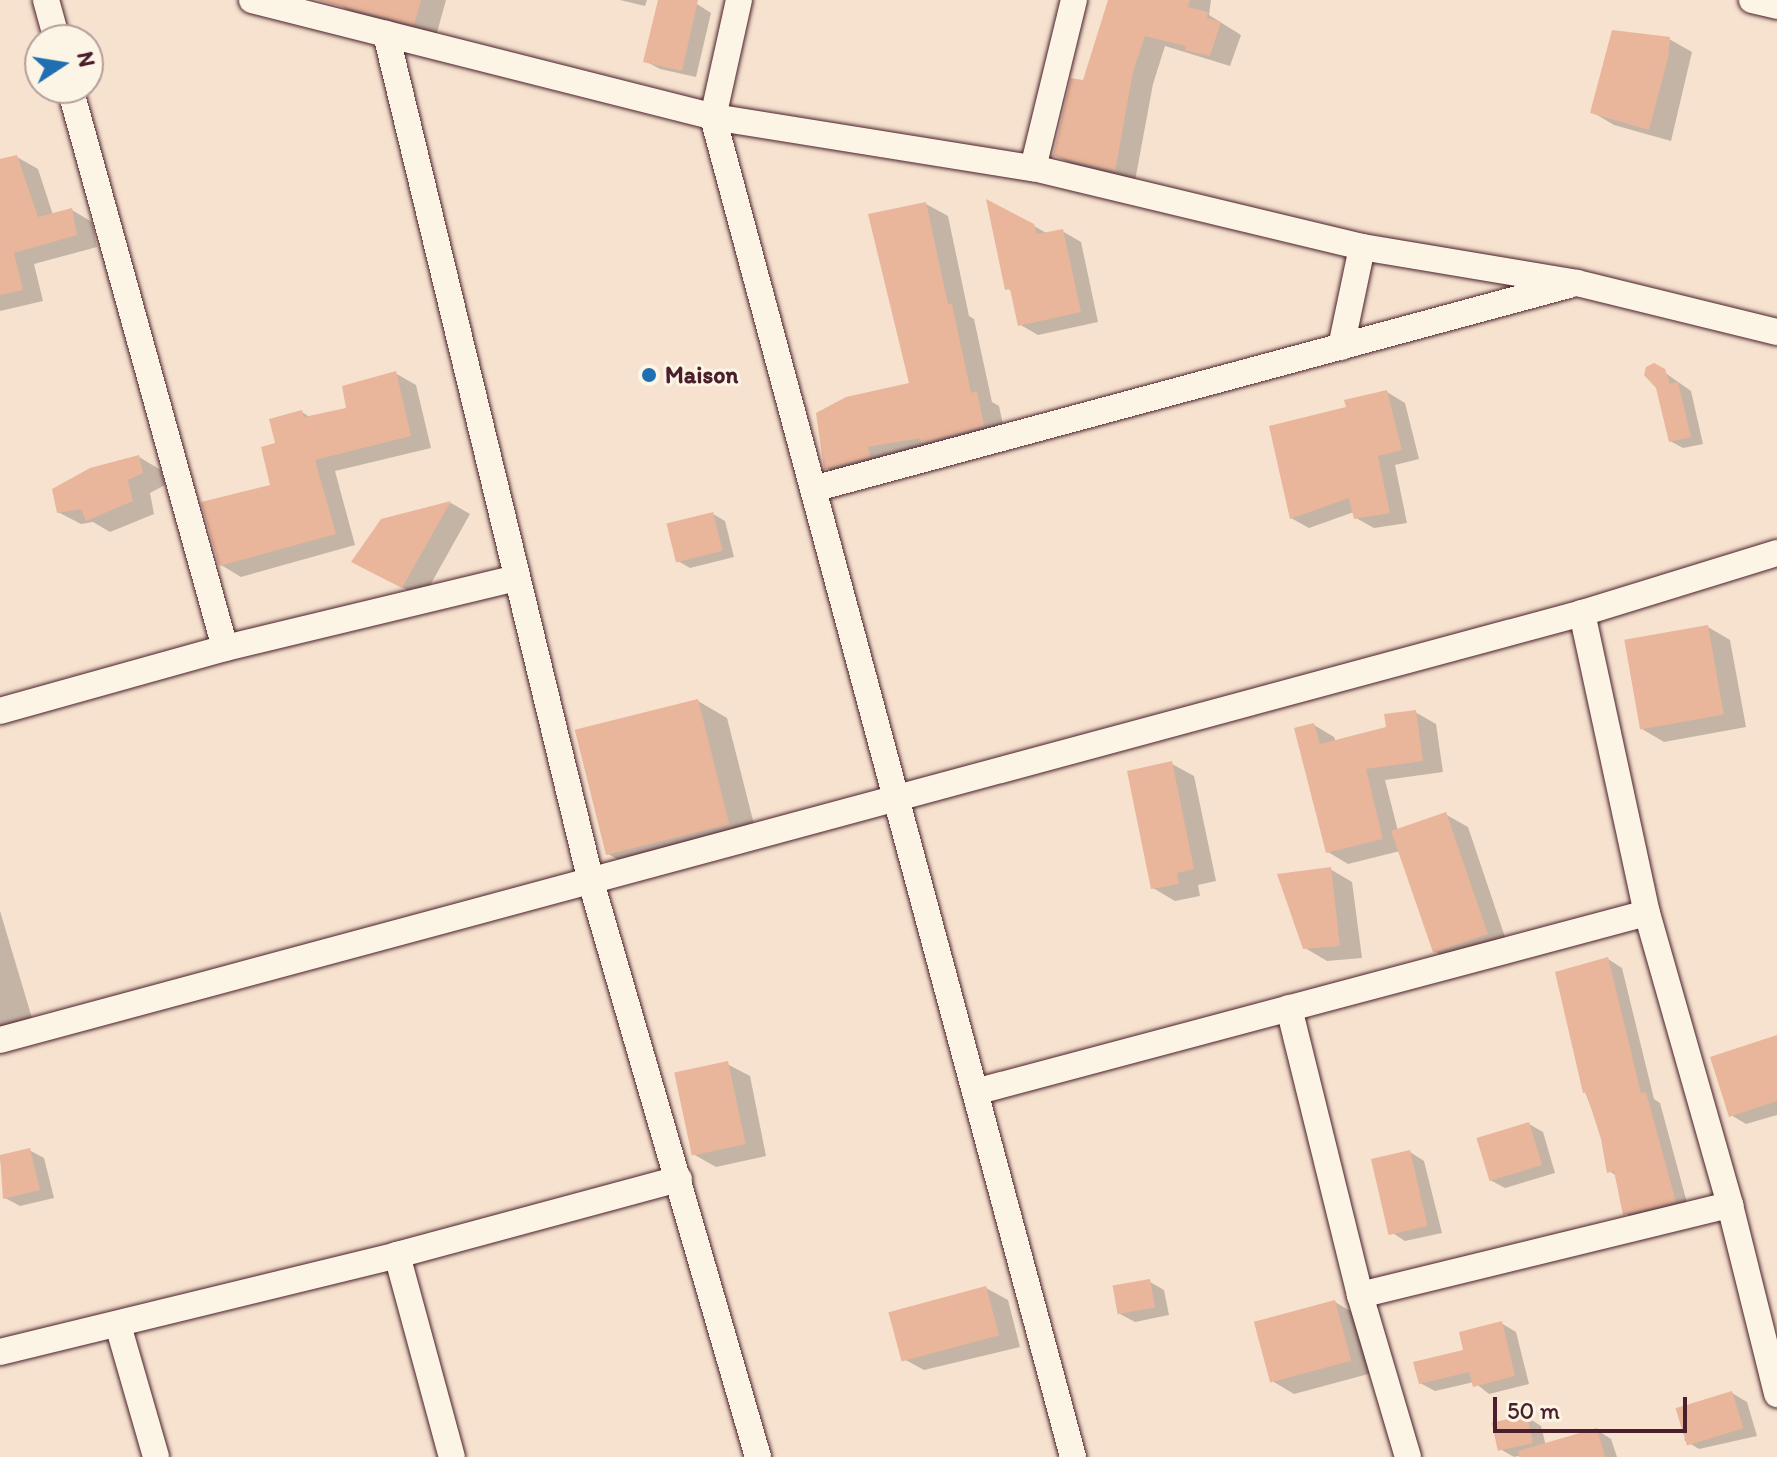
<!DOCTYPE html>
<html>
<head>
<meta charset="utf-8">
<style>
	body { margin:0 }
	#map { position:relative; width:1777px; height:1457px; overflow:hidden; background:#f6e2cf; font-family:Itim,sans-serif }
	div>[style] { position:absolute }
	.shadow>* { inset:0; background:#0003 }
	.building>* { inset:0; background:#e9b59b; transform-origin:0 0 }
	.roads { filter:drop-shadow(0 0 2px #4a1f2b) drop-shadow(0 0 2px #4a1f2b) }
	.street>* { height:26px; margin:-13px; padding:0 13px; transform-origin:13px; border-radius:13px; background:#fcf5e5 }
	.dots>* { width:22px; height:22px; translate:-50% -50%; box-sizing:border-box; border:4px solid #fcf5e5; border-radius:50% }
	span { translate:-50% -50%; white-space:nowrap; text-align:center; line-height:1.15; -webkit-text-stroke:6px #fcf5e5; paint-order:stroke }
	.poi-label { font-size:24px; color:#4a1f2b; font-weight:700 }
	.left { translate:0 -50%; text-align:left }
	.north { position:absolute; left:24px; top:24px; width:80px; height:80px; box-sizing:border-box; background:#fcf5e5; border:2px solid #b59f9b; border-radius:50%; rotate:78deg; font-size:22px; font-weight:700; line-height:32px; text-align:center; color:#4a1f2b }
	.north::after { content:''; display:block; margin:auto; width:28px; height:36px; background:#1f6fb2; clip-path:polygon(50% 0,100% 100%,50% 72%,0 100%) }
	.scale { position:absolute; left:1493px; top:1397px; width:194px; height:36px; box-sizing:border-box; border:4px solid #4a1f2b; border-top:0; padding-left:10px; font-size:24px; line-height:28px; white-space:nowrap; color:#4a1f2b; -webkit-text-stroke:6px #fcf5e5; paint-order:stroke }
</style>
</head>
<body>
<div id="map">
	<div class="shadow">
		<i style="clip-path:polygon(336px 0,446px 0,436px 36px,358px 16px,336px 3px)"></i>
		<i style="clip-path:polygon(620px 0,647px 0,645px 6px)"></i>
		<i style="clip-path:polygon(660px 0,697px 4px,711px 13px,696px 77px,660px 69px,645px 61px)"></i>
		<i style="clip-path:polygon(1110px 0,1211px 0,1209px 15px,1241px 35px,1230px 66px,1165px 46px,1153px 84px,1135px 181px,1076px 167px,1055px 155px,1084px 83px)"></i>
		<i style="clip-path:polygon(1669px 39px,1692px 52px,1671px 141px,1614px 125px,1592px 112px)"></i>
		<i style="clip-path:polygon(17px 157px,38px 169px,53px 215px,72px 210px,92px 222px,97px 247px,34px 264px,43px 301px,0 311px,0 161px)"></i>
		<i style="clip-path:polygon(926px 204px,948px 216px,969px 316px,974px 319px,992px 402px,999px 406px,1006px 438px,848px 481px,826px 468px,911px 385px)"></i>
		<i style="clip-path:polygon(1034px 226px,1048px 234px,1062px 231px,1081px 242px,1098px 322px,1038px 335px,1019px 324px,1013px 292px,1007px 288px)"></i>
		<i style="clip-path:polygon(1654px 365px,1691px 391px,1703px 444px,1683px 448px,1670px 441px)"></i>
		<i style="clip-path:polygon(395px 373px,416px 385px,431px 448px,335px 471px,355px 545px,241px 577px,221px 565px,272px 487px,277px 445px,302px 412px,311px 418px,349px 410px)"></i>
		<i style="clip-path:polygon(1387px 392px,1405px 403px,1419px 459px,1395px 465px,1407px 523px,1374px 528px,1356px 518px,1354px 512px,1309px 528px,1291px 518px,1348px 408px)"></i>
		<i style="clip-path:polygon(139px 457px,161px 470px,165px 485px,150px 493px,154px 514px,110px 532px,93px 522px,81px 524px,58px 512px)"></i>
		<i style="clip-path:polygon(451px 503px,470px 514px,423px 598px,374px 573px,383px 521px)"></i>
		<i style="clip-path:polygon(713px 514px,725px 521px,734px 557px,690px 568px,678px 561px)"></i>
		<i style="clip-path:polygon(1708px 627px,1730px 640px,1746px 727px,1664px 742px,1642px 729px)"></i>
		<i style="clip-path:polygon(698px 701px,727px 718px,758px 840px,638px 871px,608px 854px)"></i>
		<i style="clip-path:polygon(1415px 712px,1436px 724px,1443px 772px,1385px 780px,1398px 831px,1445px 814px,1468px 827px,1508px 946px,1456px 964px,1434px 951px,1400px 851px,1348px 864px,1328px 852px,1314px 725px,1334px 737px,1336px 742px,1388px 729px)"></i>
		<i style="clip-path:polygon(1172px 764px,1194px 776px,1216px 881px,1198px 885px,1200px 896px,1175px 901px,1153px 888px)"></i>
		<i style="clip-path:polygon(1330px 869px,1352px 882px,1362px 958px,1327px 961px,1305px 948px)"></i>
		<i style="clip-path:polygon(0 911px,32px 1018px,0 1028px)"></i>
		<i style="clip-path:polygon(1608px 959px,1622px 968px,1654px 1099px,1660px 1103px,1689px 1210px,1639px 1222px,1625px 1213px,1617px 1176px,1609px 1171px,1603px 1138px,1585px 1092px)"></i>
		<i style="clip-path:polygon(1777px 1039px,1777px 1115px,1746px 1124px,1731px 1115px)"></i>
		<i style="clip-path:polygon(727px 1064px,750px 1076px,766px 1156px,716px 1167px,693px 1154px)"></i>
		<i style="clip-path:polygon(1529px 1124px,1543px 1132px,1555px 1173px,1505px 1188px,1490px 1180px)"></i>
		<i style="clip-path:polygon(29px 1150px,44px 1158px,54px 1198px,20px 1206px,5px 1198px,0 1157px)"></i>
		<i style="clip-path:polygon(1410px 1152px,1424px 1161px,1442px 1233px,1405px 1241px,1391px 1232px)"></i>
		<i style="clip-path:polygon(1150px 1282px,1164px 1290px,1169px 1315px,1135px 1322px,1120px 1314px)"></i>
		<i style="clip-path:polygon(986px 1288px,1008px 1300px,1020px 1347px,924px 1370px,902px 1358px)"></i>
		<i style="clip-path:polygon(1335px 1302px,1357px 1315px,1372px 1373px,1294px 1394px,1272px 1381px)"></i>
		<i style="clip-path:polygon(1501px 1323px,1516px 1332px,1529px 1384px,1489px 1394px,1474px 1382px,1435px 1391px,1420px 1383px)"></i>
		<i style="clip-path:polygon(1732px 1393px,1747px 1402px,1757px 1436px,1699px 1449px,1684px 1440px)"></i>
		<i style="clip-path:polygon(1527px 1417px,1541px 1426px,1547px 1450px,1514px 1457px,1500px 1449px)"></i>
		<i style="clip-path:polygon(1597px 1430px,1611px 1439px,1617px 1457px,1560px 1457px)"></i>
	</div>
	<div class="building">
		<i style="clip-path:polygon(317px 0,421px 0,414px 25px)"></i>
		<i style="clip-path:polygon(658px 0,698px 0,682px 71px,643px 62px)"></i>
		<i style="clip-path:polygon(1108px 0,1190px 0,1188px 7px,1208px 12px,1207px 18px,1221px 22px,1210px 56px,1185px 50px,1186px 46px,1145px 36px,1133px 72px,1115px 171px,1053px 156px,1071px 78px,1083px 80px)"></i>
		<i style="clip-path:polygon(1612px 30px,1670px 37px,1668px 58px,1649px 130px,1590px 113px)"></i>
		<i style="clip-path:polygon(17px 155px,38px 217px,72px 208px,77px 235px,14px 253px,23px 290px,0 295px,0 159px)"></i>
		<i style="clip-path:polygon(986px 199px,1034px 224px,1037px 234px,1063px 229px,1081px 312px,1018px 326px,1010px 289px,1005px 290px)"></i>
		<i style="clip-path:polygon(926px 202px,948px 304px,952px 304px,971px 393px,977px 391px,984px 426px,921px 443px,920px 438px,868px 447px,870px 457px,824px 469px,816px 413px,846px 397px,909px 383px,868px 214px)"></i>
		<i style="clip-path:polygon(1654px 363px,1665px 369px,1670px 384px,1678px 382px,1691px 437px,1669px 442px,1656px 388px,1644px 375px,1646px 367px)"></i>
		<i style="clip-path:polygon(396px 371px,411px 436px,315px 460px,336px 534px,219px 566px,201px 502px,270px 485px,261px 447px,275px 443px,269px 419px,302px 410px,304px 417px,346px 408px,342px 386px)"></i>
		<i style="clip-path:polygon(1387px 390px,1402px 450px,1378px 456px,1390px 513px,1354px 519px,1349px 498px,1290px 519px,1269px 426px,1346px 407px,1344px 400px)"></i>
		<i style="clip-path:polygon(139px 455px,143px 473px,128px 480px,133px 501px,86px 521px,81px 509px,57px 513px,52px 489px,90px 468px)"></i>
		<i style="clip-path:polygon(451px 501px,402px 588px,351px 562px,381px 519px)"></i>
		<i style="left:713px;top:512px;width:40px;height:48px;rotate:76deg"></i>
		<i style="left:1708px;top:625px;width:91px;height:85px;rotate:80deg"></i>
		<i style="left:698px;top:699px;width:129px;height:127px;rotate:76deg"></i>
		<i style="clip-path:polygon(1416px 710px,1423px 761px,1366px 769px,1383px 839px,1326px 853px,1294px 728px,1314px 723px,1320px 744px,1386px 727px,1384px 714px)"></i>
		<i style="clip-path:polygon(1172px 761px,1194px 869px,1177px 873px,1179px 884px,1151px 889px,1127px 771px)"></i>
		<i style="left:1446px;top:812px;width:129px;height:58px;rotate:71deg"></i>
		<i style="clip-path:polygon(1331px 867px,1340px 946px,1303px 949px,1277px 874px)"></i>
		<i style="clip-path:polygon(1608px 957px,1641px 1093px,1646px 1092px,1676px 1202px,1623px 1215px,1614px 1171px,1607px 1173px,1601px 1139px,1586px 1092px,1583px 1093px,1555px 972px)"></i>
		<i style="clip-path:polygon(1777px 1035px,1777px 1101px,1729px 1117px,1710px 1057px)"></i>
		<i style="left:728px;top:1061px;width:85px;height:55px;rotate:78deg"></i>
		<i style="left:1529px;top:1122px;width:45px;height:55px;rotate:73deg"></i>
		<i style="clip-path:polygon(30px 1148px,40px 1190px,3px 1199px,0 1155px)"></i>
		<i style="left:1410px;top:1150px;width:78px;height:40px;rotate:77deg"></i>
		<i style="left:1150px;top:1279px;width:29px;height:38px;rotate:80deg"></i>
		<i style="left:986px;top:1286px;width:51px;height:101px;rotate:75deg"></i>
		<i style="left:1335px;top:1300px;width:63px;height:84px;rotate:75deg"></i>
		<i style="clip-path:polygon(1502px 1321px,1515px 1376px,1473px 1387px,1469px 1372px,1419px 1384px,1413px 1362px,1463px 1350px,1459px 1332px)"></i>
		<i style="left:1732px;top:1391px;width:39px;height:59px;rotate:73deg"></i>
		<i style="left:1527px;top:1415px;width:29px;height:36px;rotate:78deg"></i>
		<i style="clip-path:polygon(1597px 1428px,1605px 1457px,1519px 1457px,1518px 1451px)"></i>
	</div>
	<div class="roads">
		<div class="street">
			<i style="left:46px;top:0;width:41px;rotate:74.6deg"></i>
			<i style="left:252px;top:0;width:476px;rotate:14.2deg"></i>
			<i style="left:713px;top:117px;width:324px;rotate:9.1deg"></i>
			<i style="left:1033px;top:168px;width:338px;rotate:13.5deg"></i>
			<i style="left:1362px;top:247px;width:218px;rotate:9.5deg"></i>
			<i style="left:1577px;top:283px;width:206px;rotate:13.8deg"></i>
			<i style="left:739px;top:0;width:120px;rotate:102.5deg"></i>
			<i style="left:713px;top:117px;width:1388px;rotate:74.96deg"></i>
			<i style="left:1752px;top:0;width:26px;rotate:13deg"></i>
			<i style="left:386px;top:34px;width:872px;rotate:76.41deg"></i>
			<i style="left:591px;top:882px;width:599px;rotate:73.8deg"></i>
			<i style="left:70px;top:88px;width:581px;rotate:74.53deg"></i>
			<i style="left:1033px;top:168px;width:173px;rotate:-76.3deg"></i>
			<i style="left:1341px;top:347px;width:102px;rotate:-78.1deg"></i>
			<i style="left:813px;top:489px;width:783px;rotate:-15.1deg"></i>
			<i style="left:1582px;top:613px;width:307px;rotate:77.8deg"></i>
			<i style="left:1647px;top:913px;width:304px;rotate:74.1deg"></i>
			<i style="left:1730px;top:1205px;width:195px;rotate:76deg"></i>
			<i style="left:0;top:711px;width:234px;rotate:-15.6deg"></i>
			<i style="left:225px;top:648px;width:299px;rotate:-13.5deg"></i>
			<i style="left:1289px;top:1008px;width:296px;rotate:76.1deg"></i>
			<i style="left:1360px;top:1295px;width:169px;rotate:73.5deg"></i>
			<i style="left:0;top:1040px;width:1639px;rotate:-15.1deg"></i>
			<i style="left:1582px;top:613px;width:204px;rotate:-17.1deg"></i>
			<i style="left:975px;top:1092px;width:695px;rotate:-14.92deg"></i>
			<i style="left:397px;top:1255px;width:209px;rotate:74.8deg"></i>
			<i style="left:1360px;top:1295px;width:381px;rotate:-13.7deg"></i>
			<i style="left:118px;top:1325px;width:137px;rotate:73.9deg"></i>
			<i style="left:0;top:1352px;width:409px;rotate:-13.7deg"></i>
			<i style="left:397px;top:1255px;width:292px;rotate:-15.1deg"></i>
		</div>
	</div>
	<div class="dots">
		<i style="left:649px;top:375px;background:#1f6fb2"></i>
	</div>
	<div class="poi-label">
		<span class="left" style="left:665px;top:375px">Maison</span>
	</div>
	<div class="north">N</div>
	<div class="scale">50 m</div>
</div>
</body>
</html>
